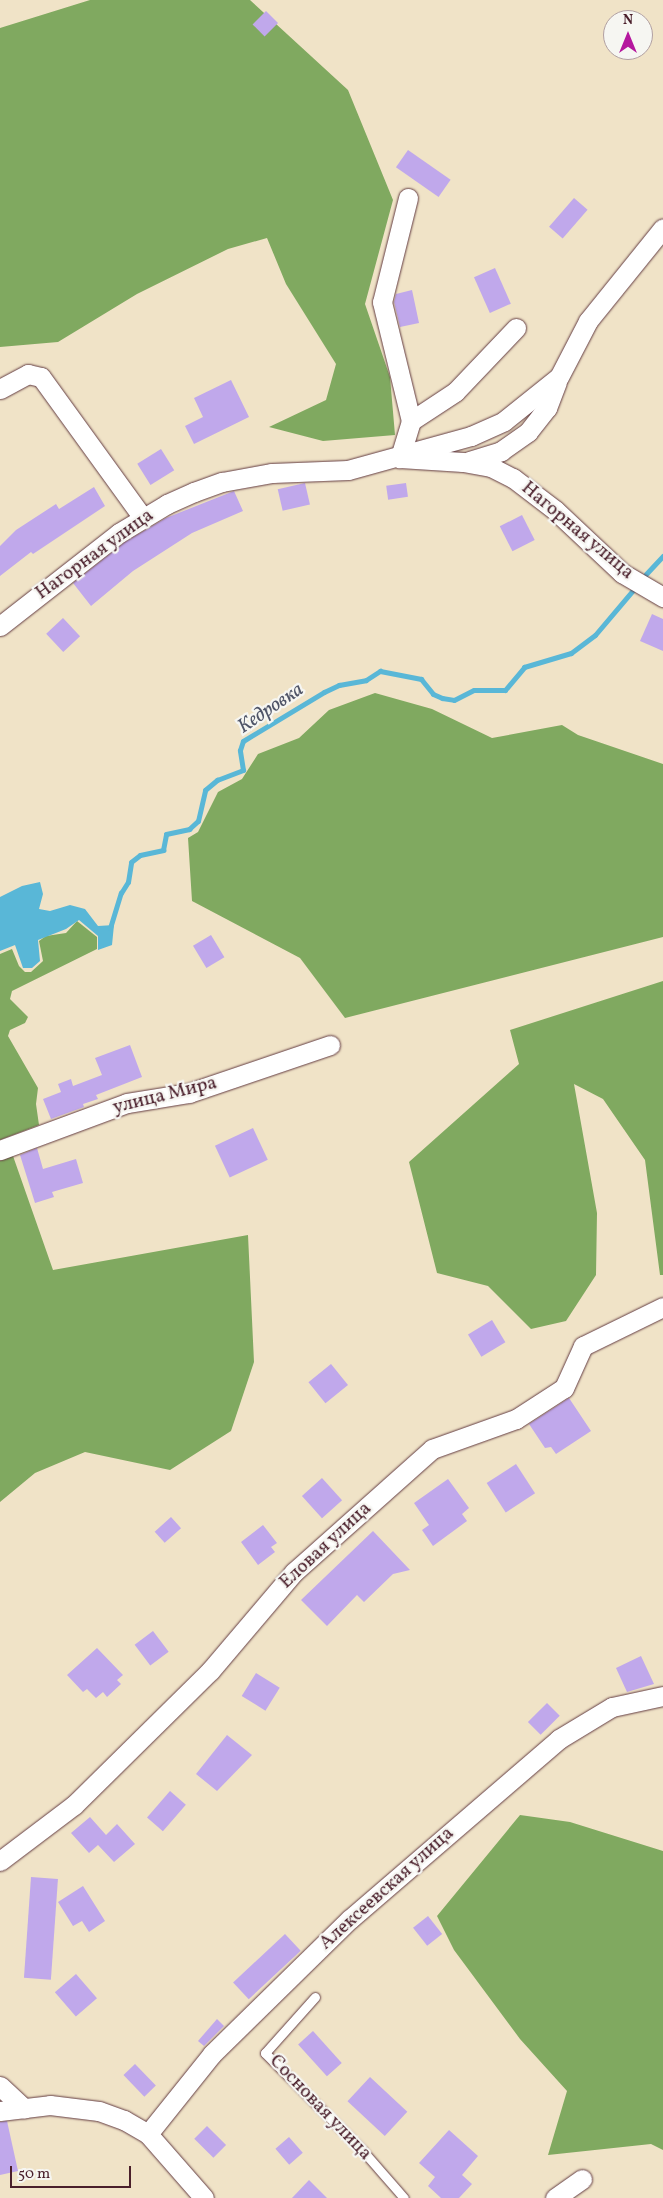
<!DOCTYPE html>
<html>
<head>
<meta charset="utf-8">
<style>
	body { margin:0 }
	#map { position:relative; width:663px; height:2198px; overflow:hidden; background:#f0e3c7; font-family:Vollkorn,serif }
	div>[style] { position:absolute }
	.forest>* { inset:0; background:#80a960 }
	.water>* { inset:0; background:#59b7d7 }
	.stream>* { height:5px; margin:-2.5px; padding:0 2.5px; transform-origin:2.5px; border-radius:2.5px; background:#59b7d7 }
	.building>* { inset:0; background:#c0a8eb; transform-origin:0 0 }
	.roads { filter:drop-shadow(0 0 1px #633c42) drop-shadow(0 0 1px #633c42) }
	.lane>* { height:9px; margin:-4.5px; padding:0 4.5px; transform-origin:4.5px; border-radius:4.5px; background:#fff }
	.street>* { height:19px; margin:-9.5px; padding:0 9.5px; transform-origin:9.5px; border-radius:9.5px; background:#fff }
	span { translate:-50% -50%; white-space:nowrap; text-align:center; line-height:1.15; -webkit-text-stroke:4.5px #f6f6f2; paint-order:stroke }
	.street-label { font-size:19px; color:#4a1f2b }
	.water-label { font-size:20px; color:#4f5467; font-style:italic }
	.north { position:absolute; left:603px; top:10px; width:50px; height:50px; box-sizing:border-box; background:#f6f6f2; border:1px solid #b1a0a2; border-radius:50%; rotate:0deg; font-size:14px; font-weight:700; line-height:20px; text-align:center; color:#4a1f2b }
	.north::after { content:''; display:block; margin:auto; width:18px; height:22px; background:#b5179e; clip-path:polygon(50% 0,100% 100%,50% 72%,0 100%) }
	.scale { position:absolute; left:10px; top:2166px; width:121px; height:22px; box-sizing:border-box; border:2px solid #4a1f2b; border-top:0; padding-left:6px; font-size:15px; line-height:18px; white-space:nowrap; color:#4a1f2b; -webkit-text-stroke:4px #f6f6f2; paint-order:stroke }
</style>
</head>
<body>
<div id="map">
	<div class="forest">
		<i style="clip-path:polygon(90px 0,250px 0,348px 90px,393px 200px,365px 304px,390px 377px,395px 435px,323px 441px,269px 427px,326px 400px,336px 364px,286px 284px,267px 238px,228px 249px,137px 294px,58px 342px,0 347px,0 28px)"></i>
		<i style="clip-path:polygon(375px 693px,432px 709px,492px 738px,562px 725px,578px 735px,663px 764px,663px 937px,345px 1018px,300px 958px,192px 901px,188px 838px,198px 832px,218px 792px,242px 779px,258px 754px,299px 738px,329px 710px)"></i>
		<i style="clip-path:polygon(77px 921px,97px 937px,97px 949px,12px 991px,10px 999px,28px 1017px,25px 1023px,10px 1030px,8px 1036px,38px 1088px,36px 1104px,39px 1125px,0 1140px,0 954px,12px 949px,19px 966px,25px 972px,31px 972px,43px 961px,39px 941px,46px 936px,66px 933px)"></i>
		<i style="clip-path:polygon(663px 981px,663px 1275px,660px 1275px,645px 1160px,603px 1099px,574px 1084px,597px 1213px,596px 1275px,566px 1321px,531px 1329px,488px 1286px,437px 1273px,409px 1162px,519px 1064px,510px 1030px)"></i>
		<i style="clip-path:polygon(13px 1156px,53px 1270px,248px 1235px,254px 1362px,231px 1431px,170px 1470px,85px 1452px,35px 1473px,0 1502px,0 1161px)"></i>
		<i style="clip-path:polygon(520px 1815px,570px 1822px,663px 1851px,663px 2150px,651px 2144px,548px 2155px,567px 2091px,520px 2039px,454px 1950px,437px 1916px)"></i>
	</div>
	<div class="water">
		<i style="clip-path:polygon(40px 882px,43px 894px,39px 909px,50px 911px,70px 905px,85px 909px,98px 926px,114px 925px,112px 945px,98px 950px,98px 936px,79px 920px,66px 929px,38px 940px,40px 961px,32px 968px,23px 968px,15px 945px,0 951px,0 897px,22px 886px)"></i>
	</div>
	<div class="stream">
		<i style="left:646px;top:574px;width:25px;rotate:-47deg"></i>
		<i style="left:110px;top:928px;width:37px;rotate:-73deg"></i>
		<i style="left:121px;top:893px;width:13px;rotate:-58deg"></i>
		<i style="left:128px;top:882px;width:20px;rotate:-81deg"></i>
		<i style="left:131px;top:862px;width:11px;rotate:-38deg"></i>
		<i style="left:140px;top:855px;width:24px;rotate:-12deg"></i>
		<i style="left:163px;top:850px;width:16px;rotate:-79deg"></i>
		<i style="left:166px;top:834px;width:24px;rotate:-12deg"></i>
		<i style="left:189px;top:829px;width:12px;rotate:-42deg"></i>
		<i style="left:198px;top:821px;width:32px;rotate:-77deg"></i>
		<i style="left:205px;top:790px;width:16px;rotate:-40deg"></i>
		<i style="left:217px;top:780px;width:28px;rotate:-21deg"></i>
		<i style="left:243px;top:770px;width:20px;rotate:-99deg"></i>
		<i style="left:240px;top:750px;width:9px;rotate:-72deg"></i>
		<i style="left:243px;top:741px;width:95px;rotate:-31.2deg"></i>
		<i style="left:324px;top:692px;width:17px;rotate:-25deg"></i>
		<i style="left:339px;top:685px;width:27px;rotate:-10deg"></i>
		<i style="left:366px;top:680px;width:17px;rotate:-33deg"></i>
		<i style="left:380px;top:671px;width:42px;rotate:11deg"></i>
		<i style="left:421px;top:679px;width:19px;rotate:51deg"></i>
		<i style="left:433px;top:694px;width:10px;rotate:24deg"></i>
		<i style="left:442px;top:698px;width:12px;rotate:9deg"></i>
		<i style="left:454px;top:700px;width:22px;rotate:-27deg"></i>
		<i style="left:474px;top:690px;width:31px"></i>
		<i style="left:505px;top:690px;width:30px;rotate:-50deg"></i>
		<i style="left:524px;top:667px;width:49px;rotate:-16.6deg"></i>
		<i style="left:571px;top:653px;width:30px;rotate:-37deg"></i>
		<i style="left:595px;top:635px;width:60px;rotate:-49.7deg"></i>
	</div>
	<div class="building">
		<i style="left:266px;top:11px;width:17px;height:19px;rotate:45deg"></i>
		<i style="left:408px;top:150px;width:52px;height:21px;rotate:35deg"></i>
		<i style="left:574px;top:198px;width:18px;height:38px;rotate:41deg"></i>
		<i style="left:495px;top:268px;width:39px;height:23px;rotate:66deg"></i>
		<i style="clip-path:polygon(412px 290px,419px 323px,400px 327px,394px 302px,396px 294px)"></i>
		<i style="clip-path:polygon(231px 380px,249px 417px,194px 444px,185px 426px,203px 417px,194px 398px)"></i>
		<i style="left:161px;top:449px;width:25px;height:28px;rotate:58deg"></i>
		<i style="left:305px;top:483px;width:22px;height:28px;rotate:77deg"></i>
		<i style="left:406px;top:483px;width:14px;height:20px;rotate:82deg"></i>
		<i style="clip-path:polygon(94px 487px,105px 506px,33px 554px,31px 552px,0 576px,0 546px,16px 530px,56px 504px,59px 509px)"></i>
		<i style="clip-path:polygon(234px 491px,243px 511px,192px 533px,133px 571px,91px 606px,73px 583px,125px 542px,166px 518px)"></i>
		<i style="left:522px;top:515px;width:28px;height:25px;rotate:63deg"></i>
		<i style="clip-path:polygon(652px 614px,663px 619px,663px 651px,640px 641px)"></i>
		<i style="left:63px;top:618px;width:25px;height:23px;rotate:47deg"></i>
		<i style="left:211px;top:935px;width:26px;height:21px;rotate:59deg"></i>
		<i style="clip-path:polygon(130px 1045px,142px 1077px,96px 1095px,98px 1099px,83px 1104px,84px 1107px,51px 1119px,43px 1099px,61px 1092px,58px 1084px,71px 1079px,73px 1086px,102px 1075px,95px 1058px)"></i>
		<i style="left:253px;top:1128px;width:35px;height:42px;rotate:65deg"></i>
		<i style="clip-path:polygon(37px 1148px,43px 1169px,76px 1159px,83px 1183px,52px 1192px,54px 1197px,35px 1203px,20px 1155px)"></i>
		<i style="left:492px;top:1320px;width:26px;height:28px;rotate:59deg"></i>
		<i style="left:331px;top:1364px;width:27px;height:29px;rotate:51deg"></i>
		<i style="clip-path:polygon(569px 1398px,591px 1431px,556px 1454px,551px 1447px,545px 1448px,529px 1424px)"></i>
		<i style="left:516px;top:1464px;width:35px;height:35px;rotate:57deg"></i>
		<i style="left:322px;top:1478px;width:30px;height:27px;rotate:48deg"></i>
		<i style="clip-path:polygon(448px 1479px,469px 1508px,462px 1514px,467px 1521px,433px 1546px,422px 1530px,429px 1525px,414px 1503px)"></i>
		<i style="left:171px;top:1517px;width:15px;height:22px;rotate:48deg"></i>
		<i style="clip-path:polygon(263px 1525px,277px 1543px,271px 1547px,275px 1552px,258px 1565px,241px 1542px)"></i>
		<i style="clip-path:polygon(373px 1531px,410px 1570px,393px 1574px,364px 1602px,357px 1595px,327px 1626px,301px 1600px)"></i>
		<i style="left:153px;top:1631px;width:26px;height:23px;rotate:53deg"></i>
		<i style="clip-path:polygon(97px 1648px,123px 1675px,117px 1680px,121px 1684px,107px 1697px,103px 1692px,96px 1698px,87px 1689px,83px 1692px,67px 1675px)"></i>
		<i style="clip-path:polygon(641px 1656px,654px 1684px,627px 1692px,616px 1668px)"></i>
		<i style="left:256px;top:1673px;width:28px;height:27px;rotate:32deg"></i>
		<i style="left:547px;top:1703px;width:18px;height:27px;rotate:45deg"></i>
		<i style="clip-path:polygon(227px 1735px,252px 1755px,217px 1791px,196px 1774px)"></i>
		<i style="left:170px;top:1791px;width:21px;height:35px;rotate:41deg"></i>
		<i style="clip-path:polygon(90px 1817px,106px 1835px,117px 1824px,135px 1844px,114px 1862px,98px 1845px,89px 1853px,71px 1833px)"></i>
		<i style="left:31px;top:1877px;width:27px;height:101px;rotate:4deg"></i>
		<i style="clip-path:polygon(83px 1886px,105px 1921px,89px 1932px,82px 1921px,73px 1926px,58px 1902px)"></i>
		<i style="left:428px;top:1916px;width:23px;height:19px;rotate:52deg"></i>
		<i style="left:285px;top:1934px;width:23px;height:71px;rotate:47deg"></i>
		<i style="left:76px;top:1974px;width:32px;height:28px;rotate:49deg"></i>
		<i style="clip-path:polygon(217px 2019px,224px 2026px,204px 2046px,198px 2041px)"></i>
		<i style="left:313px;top:2031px;width:43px;height:20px;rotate:48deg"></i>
		<i style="left:135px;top:2064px;width:30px;height:16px;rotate:46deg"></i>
		<i style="left:370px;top:2077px;width:51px;height:33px;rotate:43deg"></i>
		<i style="clip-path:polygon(7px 2121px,18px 2171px,0 2175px,0 2122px)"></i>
		<i style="left:207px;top:2126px;width:27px;height:18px;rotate:45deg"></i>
		<i style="clip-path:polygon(449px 2130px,478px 2156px,462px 2175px,472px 2184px,459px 2198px,441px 2198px,428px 2186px,435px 2177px,419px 2163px)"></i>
		<i style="left:289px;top:2137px;width:21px;height:18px;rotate:49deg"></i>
		<i style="clip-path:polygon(309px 2180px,327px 2198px,292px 2198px)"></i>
	</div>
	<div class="roads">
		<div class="lane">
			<i style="left:315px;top:1997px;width:75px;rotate:131.8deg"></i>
			<i style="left:265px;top:2053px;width:139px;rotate:45deg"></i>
			<i style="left:363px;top:2151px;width:62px;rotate:48.9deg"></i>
		</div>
		<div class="street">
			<i style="left:408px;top:198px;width:107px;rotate:104deg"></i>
			<i style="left:382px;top:302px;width:122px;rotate:76.3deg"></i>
			<i style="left:516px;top:328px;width:88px;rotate:133.6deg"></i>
			<i style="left:455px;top:392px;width:53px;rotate:146.6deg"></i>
			<i style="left:411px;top:421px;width:39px;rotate:107deg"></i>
			<i style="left:400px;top:458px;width:63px;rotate:3.6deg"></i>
			<i style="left:463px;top:462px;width:28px;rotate:10deg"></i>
			<i style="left:491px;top:467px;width:25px;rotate:27deg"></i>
			<i style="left:513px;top:478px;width:53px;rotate:37.3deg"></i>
			<i style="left:555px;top:510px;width:92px;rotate:43.2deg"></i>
			<i style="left:622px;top:573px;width:48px;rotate:30.3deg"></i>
			<i style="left:0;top:389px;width:32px;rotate:-28deg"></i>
			<i style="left:28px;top:374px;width:13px;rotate:13deg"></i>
			<i style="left:41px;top:377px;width:174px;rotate:54.1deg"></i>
			<i style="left:469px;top:461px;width:34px;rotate:-17deg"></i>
			<i style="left:501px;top:451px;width:33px;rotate:-35deg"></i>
			<i style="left:528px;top:432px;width:31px;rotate:-52deg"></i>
			<i style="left:547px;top:408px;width:28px;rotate:-69deg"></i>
			<i style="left:0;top:626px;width:151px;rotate:-38deg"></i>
			<i style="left:119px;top:533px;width:56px;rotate:-31.1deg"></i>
			<i style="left:167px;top:504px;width:30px;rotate:-24deg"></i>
			<i style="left:194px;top:492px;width:30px;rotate:-20deg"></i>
			<i style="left:222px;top:482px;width:51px;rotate:-10.2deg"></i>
			<i style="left:272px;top:473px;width:76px;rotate:-2.3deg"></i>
			<i style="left:348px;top:470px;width:128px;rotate:-15.5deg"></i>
			<i style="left:471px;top:436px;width:36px;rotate:-24deg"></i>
			<i style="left:504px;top:421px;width:70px;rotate:-38.7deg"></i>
			<i style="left:559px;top:377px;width:63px;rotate:-62.6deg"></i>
			<i style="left:588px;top:321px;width:119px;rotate:-51.1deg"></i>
			<i style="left:0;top:1150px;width:135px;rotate:-20.3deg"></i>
			<i style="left:127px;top:1103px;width:63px;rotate:-9.2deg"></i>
			<i style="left:189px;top:1093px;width:149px;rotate:-18.8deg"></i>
			<i style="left:0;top:1861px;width:93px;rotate:-37.1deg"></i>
			<i style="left:74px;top:1805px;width:191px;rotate:-44.6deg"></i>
			<i style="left:210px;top:1671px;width:130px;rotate:-49.7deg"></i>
			<i style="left:294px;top:1572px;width:185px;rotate:-41.7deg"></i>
			<i style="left:432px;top:1449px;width:89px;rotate:-19.7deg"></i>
			<i style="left:516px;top:1419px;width:57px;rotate:-32.9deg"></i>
			<i style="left:564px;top:1388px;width:46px;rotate:-65.7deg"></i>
			<i style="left:583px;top:1346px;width:89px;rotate:-26deg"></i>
			<i style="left:0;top:2086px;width:33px;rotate:43deg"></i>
			<i style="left:0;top:2111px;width:50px;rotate:-6.8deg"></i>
			<i style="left:50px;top:2105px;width:49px;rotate:7deg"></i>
			<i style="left:99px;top:2111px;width:27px;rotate:20deg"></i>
			<i style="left:124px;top:2120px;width:28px;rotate:30deg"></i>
			<i style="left:148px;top:2134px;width:85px;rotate:48.8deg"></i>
			<i style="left:148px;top:2134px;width:102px;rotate:-51.3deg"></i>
			<i style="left:212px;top:2054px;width:193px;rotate:-44.4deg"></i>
			<i style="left:350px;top:1919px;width:276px;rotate:-40.7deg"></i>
			<i style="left:559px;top:1739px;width:62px;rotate:-31.1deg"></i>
			<i style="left:612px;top:1707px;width:52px;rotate:-12.2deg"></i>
			<i style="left:555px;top:2198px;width:33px;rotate:-35deg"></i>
		</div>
	</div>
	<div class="street-label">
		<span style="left:577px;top:531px;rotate:40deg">Нагорная улица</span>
		<span style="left:95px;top:555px;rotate:-36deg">Нагорная улица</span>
		<span style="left:165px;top:1096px;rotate:-14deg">улица Мира</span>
		<span style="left:326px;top:1546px;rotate:-43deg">Еловая улица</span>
		<span style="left:387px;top:1889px;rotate:-42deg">Алексеевская улица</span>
		<span style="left:320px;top:2108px;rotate:46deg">Сосновая улица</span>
	</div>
	<div class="water-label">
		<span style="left:271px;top:709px;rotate:-34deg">Кедровка</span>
	</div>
	<div class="north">N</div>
	<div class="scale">50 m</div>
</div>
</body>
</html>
